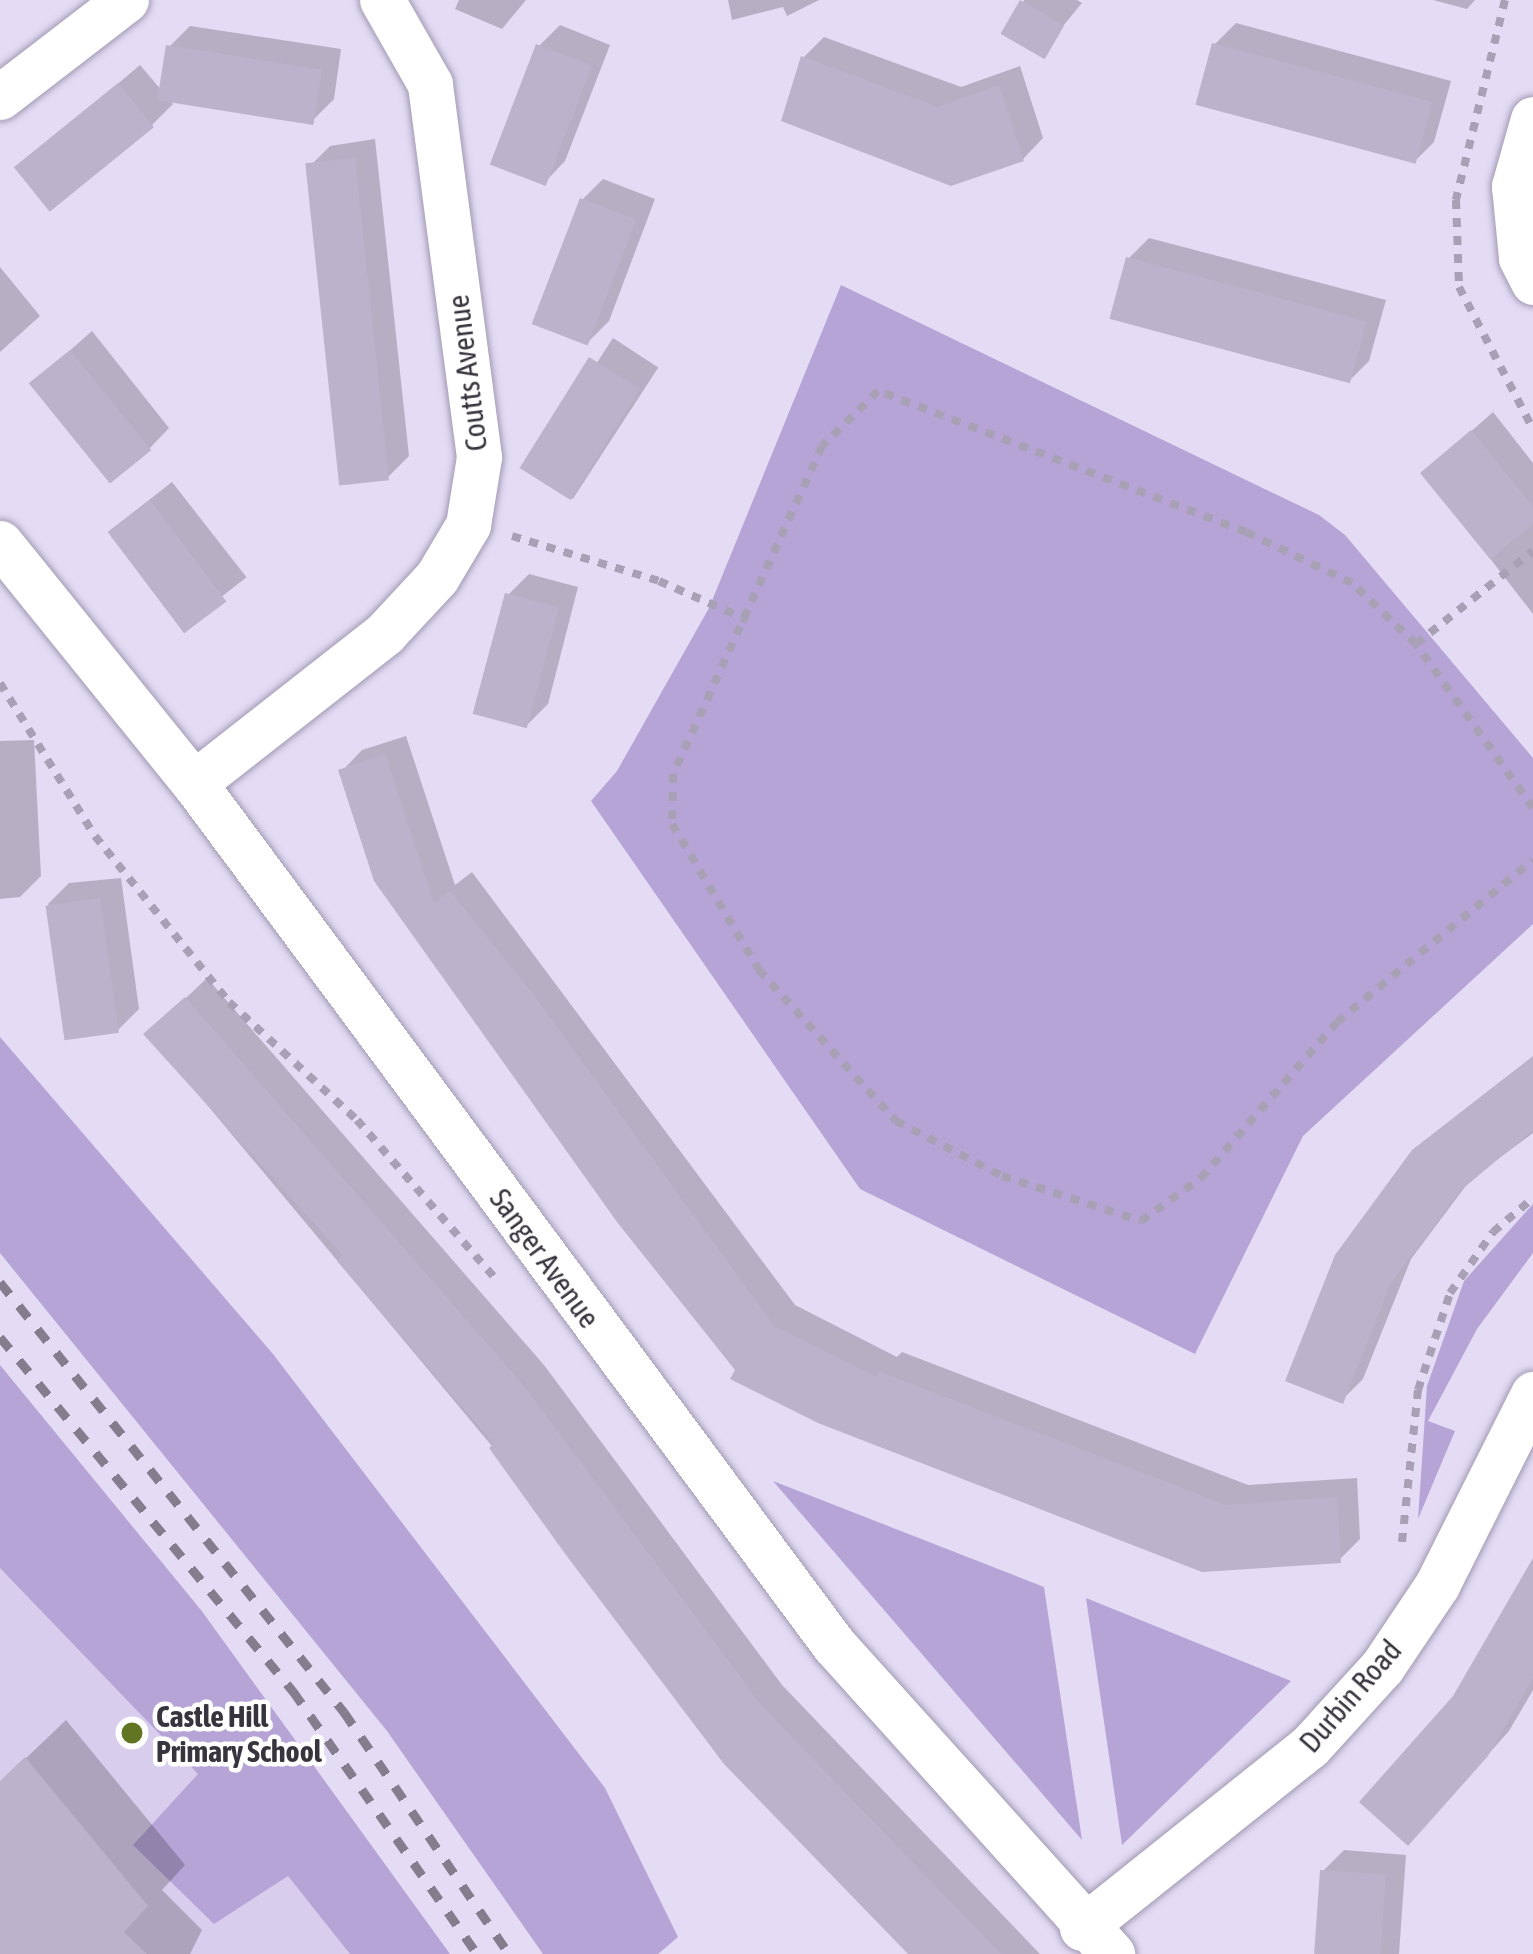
<!DOCTYPE html>
<html>
<head>
<meta charset="utf-8">
<style>
	body { margin:0 }
	#map { position:relative; width:1533px; height:1954px; overflow:hidden; background:#e4dbf5; font-family:"Asap Condensed",sans-serif }
	div>[style] { position:absolute }
	.built>* { inset:0; background:#d8cded }
	.green>* { inset:0; background:#b6a4d7 }
	.shadow>* { inset:0; background:#0003; transform-origin:0 0 }
	.building>* { inset:0; background:#bbb3cc; transform-origin:0 0 }
	.path>* { height:8px; margin-top:-4px; transform-origin:0; background:repeating-linear-gradient(90deg,#a8a0b5 0 9px,transparent 0 18px) }
	.roads { filter:drop-shadow(0 0 3px #a29ab2) drop-shadow(0 0 3px #a29ab2) }
	.street>* { height:45px; margin:-22.5px; padding:0 22.5px; transform-origin:22.5px; border-radius:22.5px; background:#fff }
	.rail>* { height:9px; margin-top:-4.5px; transform-origin:0; background:repeating-linear-gradient(90deg,#837d8e 0 15px,transparent 0 30px) }
	.dots>* { width:33px; height:33px; translate:-50% -50%; box-sizing:border-box; border:6px solid #fff; border-radius:50% }
	span { translate:-50% -50%; white-space:nowrap; text-align:center; line-height:1.15; -webkit-text-stroke:9px #fff; paint-order:stroke }
	.street-label { font-size:30px; color:#38343e }
	.poi-label { font-size:30px; color:#38343e; font-weight:700 }
	.left { translate:0 -50%; text-align:left }
</style>
</head>
<body>
<div id="map">
	<div class="built">
		<i style="clip-path:polygon(0 1406px,440px 1954px,0 1954px)"></i>
	</div>
	<div class="green">
		<i style="clip-path:polygon(841px 285px,1319px 515px,1345px 535px,1533px 758px,1533px 924px,1303px 1136px,1195px 1354px,860px 1189px,591px 801px,617px 771px,709px 608px)"></i>
		<i style="clip-path:polygon(0 1037px,273px 1354px,605px 1788px,678px 1937px,658px 1954px,543px 1954px,387px 1731px,0 1253px)"></i>
		<i style="clip-path:polygon(1533px 1204px,1533px 1253px,1477px 1329px,1428px 1421px,1455px 1431px,1418px 1519px,1427px 1386px,1464px 1281px)"></i>
		<i style="clip-path:polygon(0 1365px,201px 1610px,450px 1954px,350px 1954px,288px 1876px,214px 1924px,133px 1845px,198px 1774px,0 1568px)"></i>
		<i style="clip-path:polygon(773px 1481px,1044px 1587px,1082px 1840px)"></i>
		<i style="clip-path:polygon(1086px 1598px,1291px 1681px,1122px 1845px)"></i>
	</div>
	<div class="shadow">
		<i style="clip-path:polygon(459px 0,526px 0,502px 29px,455px 9px)"></i>
		<i style="clip-path:polygon(728px 0,819px 0,787px 16px,783px 7px,732px 20px)"></i>
		<i style="clip-path:polygon(1024px 0,1077px 0,1082px 3px,1040px 54px,1011px 37px)"></i>
		<i style="clip-path:polygon(1433px 0,1475px 0,1467px 9px)"></i>
		<i style="clip-path:polygon(1236px 23px,1451px 81px,1434px 142px,1413px 163px,1215px 44px)"></i>
		<i style="clip-path:polygon(560px 25px,610px 45px,565px 161px,545px 182px,539px 46px)"></i>
		<i style="clip-path:polygon(190px 26px,341px 49px,334px 99px,313px 120px,168px 98px,173px 104px,152px 125px,52px 209px,41px 149px,140px 65px,162px 91px,169px 47px)"></i>
		<i style="clip-path:polygon(824px 37px,961px 87px,1020px 66px,1043px 138px,1023px 159px,803px 58px)"></i>
		<i style="clip-path:polygon(375px 139px,409px 456px,388px 477px,309px 167px,330px 146px)"></i>
		<i style="clip-path:polygon(603px 179px,655px 199px,609px 321px,588px 342px,582px 200px)"></i>
		<i style="clip-path:polygon(1149px 238px,1386px 300px,1369px 361px,1348px 382px,1128px 259px)"></i>
		<i style="clip-path:polygon(0 267px,40px 316px,0 352px)"></i>
		<i style="clip-path:polygon(92px 331px,169px 428px,149px 449px,32px 384px)"></i>
		<i style="left:613px;top:338px;width:54px;height:157px;rotate:33deg"></i>
		<i style="clip-path:polygon(1493px 412px,1533px 463px,1533px 614px,1424px 473px)"></i>
		<i style="left:172px;top:482px;width:121px;height:78px;rotate:52deg"></i>
		<i style="clip-path:polygon(529px 574px,578px 587px,548px 704px,527px 725px,508px 595px)"></i>
		<i style="clip-path:polygon(406px 736px,455px 885px,472px 872px,795px 1305px,897px 1357px,902px 1352px,1248px 1485px,1357px 1478px,1360px 1539px,1339px 1560px,739px 1370px,342px 771px,362px 750px)"></i>
		<i style="clip-path:polygon(34px 740px,41px 876px,20px 897px,0 899px,0 741px)"></i>
		<i style="clip-path:polygon(121px 878px,139px 1009px,118px 1030px,48px 904px,69px 883px)"></i>
		<i style="clip-path:polygon(207px 978px,544px 1365px,782px 1685px,1040px 1954px,916px 1954px,148px 1034px)"></i>
		<i style="clip-path:polygon(1533px 1059px,1533px 1133px,1471px 1179px,1411px 1259px,1363px 1379px,1342px 1400px,1414px 1152px)"></i>
		<i style="clip-path:polygon(1533px 1564px,1533px 1690px,1509px 1731px,1429px 1821px,1456px 1698px)"></i>
		<i style="clip-path:polygon(66px 1720px,185px 1865px,162px 1890px,202px 1930px,190px 1954px,0 1954px,0 1783px)"></i>
		<i style="clip-path:polygon(1344px 1850px,1406px 1855px,1399px 1954px,1317px 1954px,1323px 1871px)"></i>
	</div>
	<div class="building">
		<i style="left:1020px;top:0;width:51px;height:39px;rotate:30deg"></i>
		<i style="left:1212px;top:43px;width:228px;height:64px;rotate:15deg"></i>
		<i style="left:536px;top:44px;width:60px;height:129px;rotate:21deg"></i>
		<i style="left:166px;top:45px;width:158px;height:56px;rotate:9deg"></i>
		<i style="clip-path:polygon(801px 56px,938px 107px,999px 85px,1024px 161px,951px 186px,781px 121px)"></i>
		<i style="left:118px;top:83px;width:57px;height:134px;rotate:51deg"></i>
		<i style="left:355px;top:158px;width:324px;height:50px;rotate:84deg"></i>
		<i style="left:580px;top:198px;width:60px;height:135px;rotate:21deg"></i>
		<i style="left:1126px;top:257px;width:249px;height:64px;rotate:15deg"></i>
		<i style="left:70px;top:350px;width:129px;height:53px;rotate:51deg"></i>
		<i style="left:589px;top:357px;width:60px;height:131px;rotate:32deg"></i>
		<i style="clip-path:polygon(1471px 430px,1533px 507px,1533px 524px,1490px 559px,1420px 473px)"></i>
		<i style="left:150px;top:500px;width:127px;height:53px;rotate:53deg"></i>
		<i style="left:505px;top:593px;width:56px;height:125px;rotate:15deg"></i>
		<i style="clip-path:polygon(385px 754px,434px 903px,450px 891px,533px 994px,774px 1326px,876px 1377px,878px 1371px,1226px 1505px,1337px 1497px,1341px 1563px,1202px 1572px,818px 1423px,730px 1379px,735px 1370px,617px 1222px,374px 881px,338px 770px)"></i>
		<i style="left:100px;top:898px;width:136px;height:55px;rotate:82deg"></i>
		<i style="clip-path:polygon(185px 997px,524px 1386px,762px 1706px,1001px 1954px,908px 1954px,724px 1764px,566px 1555px,489px 1448px,494px 1444px,337px 1261px,343px 1255px,143px 1034px)"></i>
		<i style="clip-path:polygon(1533px 1056px,1533px 1130px,1460px 1191px,1390px 1284px,1343px 1404px,1285px 1381px,1335px 1255px,1412px 1150px)"></i>
		<i style="clip-path:polygon(1533px 1558px,1533px 1678px,1488px 1756px,1408px 1846px,1359px 1802px,1453px 1696px)"></i>
		<i style="clip-path:polygon(25px 1757px,148px 1906px,124px 1932px,147px 1954px,0 1954px,0 1781px)"></i>
		<i style="left:1320px;top:1870px;width:66px;height:84px;rotate:4deg"></i>
	</div>
	<div class="path">
		<i style="left:1505px;top:0;width:206px;rotate:103.8deg"></i>
		<i style="left:1456px;top:200px;width:87px;rotate:88deg"></i>
		<i style="left:1459px;top:287px;width:160px;rotate:62.5deg"></i>
		<i style="left:512px;top:536px;width:154px;rotate:17deg"></i>
		<i style="left:659px;top:581px;width:97px;rotate:23.7deg"></i>
		<i style="left:1416px;top:644px;width:149px;rotate:-38.5deg"></i>
		<i style="left:0;top:683px;width:180px;rotate:58.2deg"></i>
		<i style="left:95px;top:836px;width:213px;rotate:51.1deg"></i>
		<i style="left:229px;top:1002px;width:174px;rotate:42.7deg"></i>
		<i style="left:357px;top:1120px;width:208px;rotate:48.9deg"></i>
		<i style="left:1533px;top:808px;width:201px;rotate:-125.5deg"></i>
		<i style="left:1416px;top:644px;width:88px;rotate:-136.4deg"></i>
		<i style="left:1352px;top:583px;width:118px;rotate:-154.3deg"></i>
		<i style="left:1246px;top:532px;width:394px;rotate:-159deg"></i>
		<i style="left:878px;top:391px;width:78px;rotate:135.5deg"></i>
		<i style="left:822px;top:446px;width:360px;rotate:114.4deg"></i>
		<i style="left:673px;top:774px;width:50px;rotate:91.1deg"></i>
		<i style="left:672px;top:824px;width:170px;rotate:59.2deg"></i>
		<i style="left:759px;top:970px;width:204px;rotate:47.8deg"></i>
		<i style="left:896px;top:1121px;width:119px;rotate:27.4deg"></i>
		<i style="left:1002px;top:1176px;width:146px;rotate:17.9deg"></i>
		<i style="left:1141px;top:1221px;width:74px;rotate:-35.6deg"></i>
		<i style="left:1201px;top:1178px;width:207px;rotate:-48.9deg"></i>
		<i style="left:1337px;top:1022px;width:254px;rotate:-39.6deg"></i>
		<i style="left:1402px;top:1542px;width:153px;rotate:-84deg"></i>
		<i style="left:1418px;top:1390px;width:102px;rotate:-71.7deg"></i>
		<i style="left:1450px;top:1293px;width:75px;rotate:-54.8deg"></i>
		<i style="left:1493px;top:1232px;width:52px;rotate:-40.4deg"></i>
	</div>
	<div class="roads">
		<div class="street">
			<i style="left:0;top:97px;width:159px;rotate:-37.6deg"></i>
			<i style="left:1533px;top:119px;width:70px;rotate:105.8deg"></i>
			<i style="left:1514px;top:186px;width:72px;rotate:84.4deg"></i>
			<i style="left:1521px;top:258px;width:27px;rotate:63deg"></i>
			<i style="left:0;top:543px;width:309px;rotate:51.1deg"></i>
			<i style="left:194px;top:783px;width:1074px;rotate:53.41deg"></i>
			<i style="left:834px;top:1645px;width:416px;rotate:48deg"></i>
			<i style="left:194px;top:783px;width:243px;rotate:-38.1deg"></i>
			<i style="left:385px;top:633px;width:76px;rotate:-47.1deg"></i>
			<i style="left:437px;top:577px;width:61px;rotate:-59.2deg"></i>
			<i style="left:468px;top:525px;width:69px;rotate:-80.8deg"></i>
			<i style="left:479px;top:457px;width:376px;rotate:-97.5deg"></i>
			<i style="left:430px;top:84px;width:97px;rotate:-119.7deg"></i>
			<i style="left:1082px;top:1928px;width:292px;rotate:-38.6deg"></i>
			<i style="left:1310px;top:1746px;width:107px;rotate:-47.7deg"></i>
			<i style="left:1382px;top:1667px;width:99px;rotate:-56.1deg"></i>
			<i style="left:1437px;top:1585px;width:214px;rotate:-63.3deg"></i>
		</div>
	</div>
	<div class="rail">
		<i style="left:0;top:1282px;width:551px;rotate:51.34deg"></i>
		<i style="left:344px;top:1712px;width:293px;rotate:55.7deg"></i>
		<i style="left:0;top:1337px;width:460px;rotate:50.4deg"></i>
		<i style="left:293px;top:1691px;width:321px;rotate:55deg"></i>
	</div>
	<div class="dots">
		<i style="left:132px;top:1733px;background:#627523"></i>
	</div>
	<div class="street-label">
		<span style="left:467px;top:373px;rotate:-97deg">Coutts Avenue</span>
		<span style="left:545px;top:1258px;rotate:54deg">Sanger Avenue</span>
		<span style="left:1350px;top:1696px;rotate:-49deg">Durbin Road</span>
	</div>
	<div class="poi-label">
		<span class="left" style="left:156px;top:1733px">Castle Hill<br>Primary School</span>
	</div>
</div>
</body>
</html>
